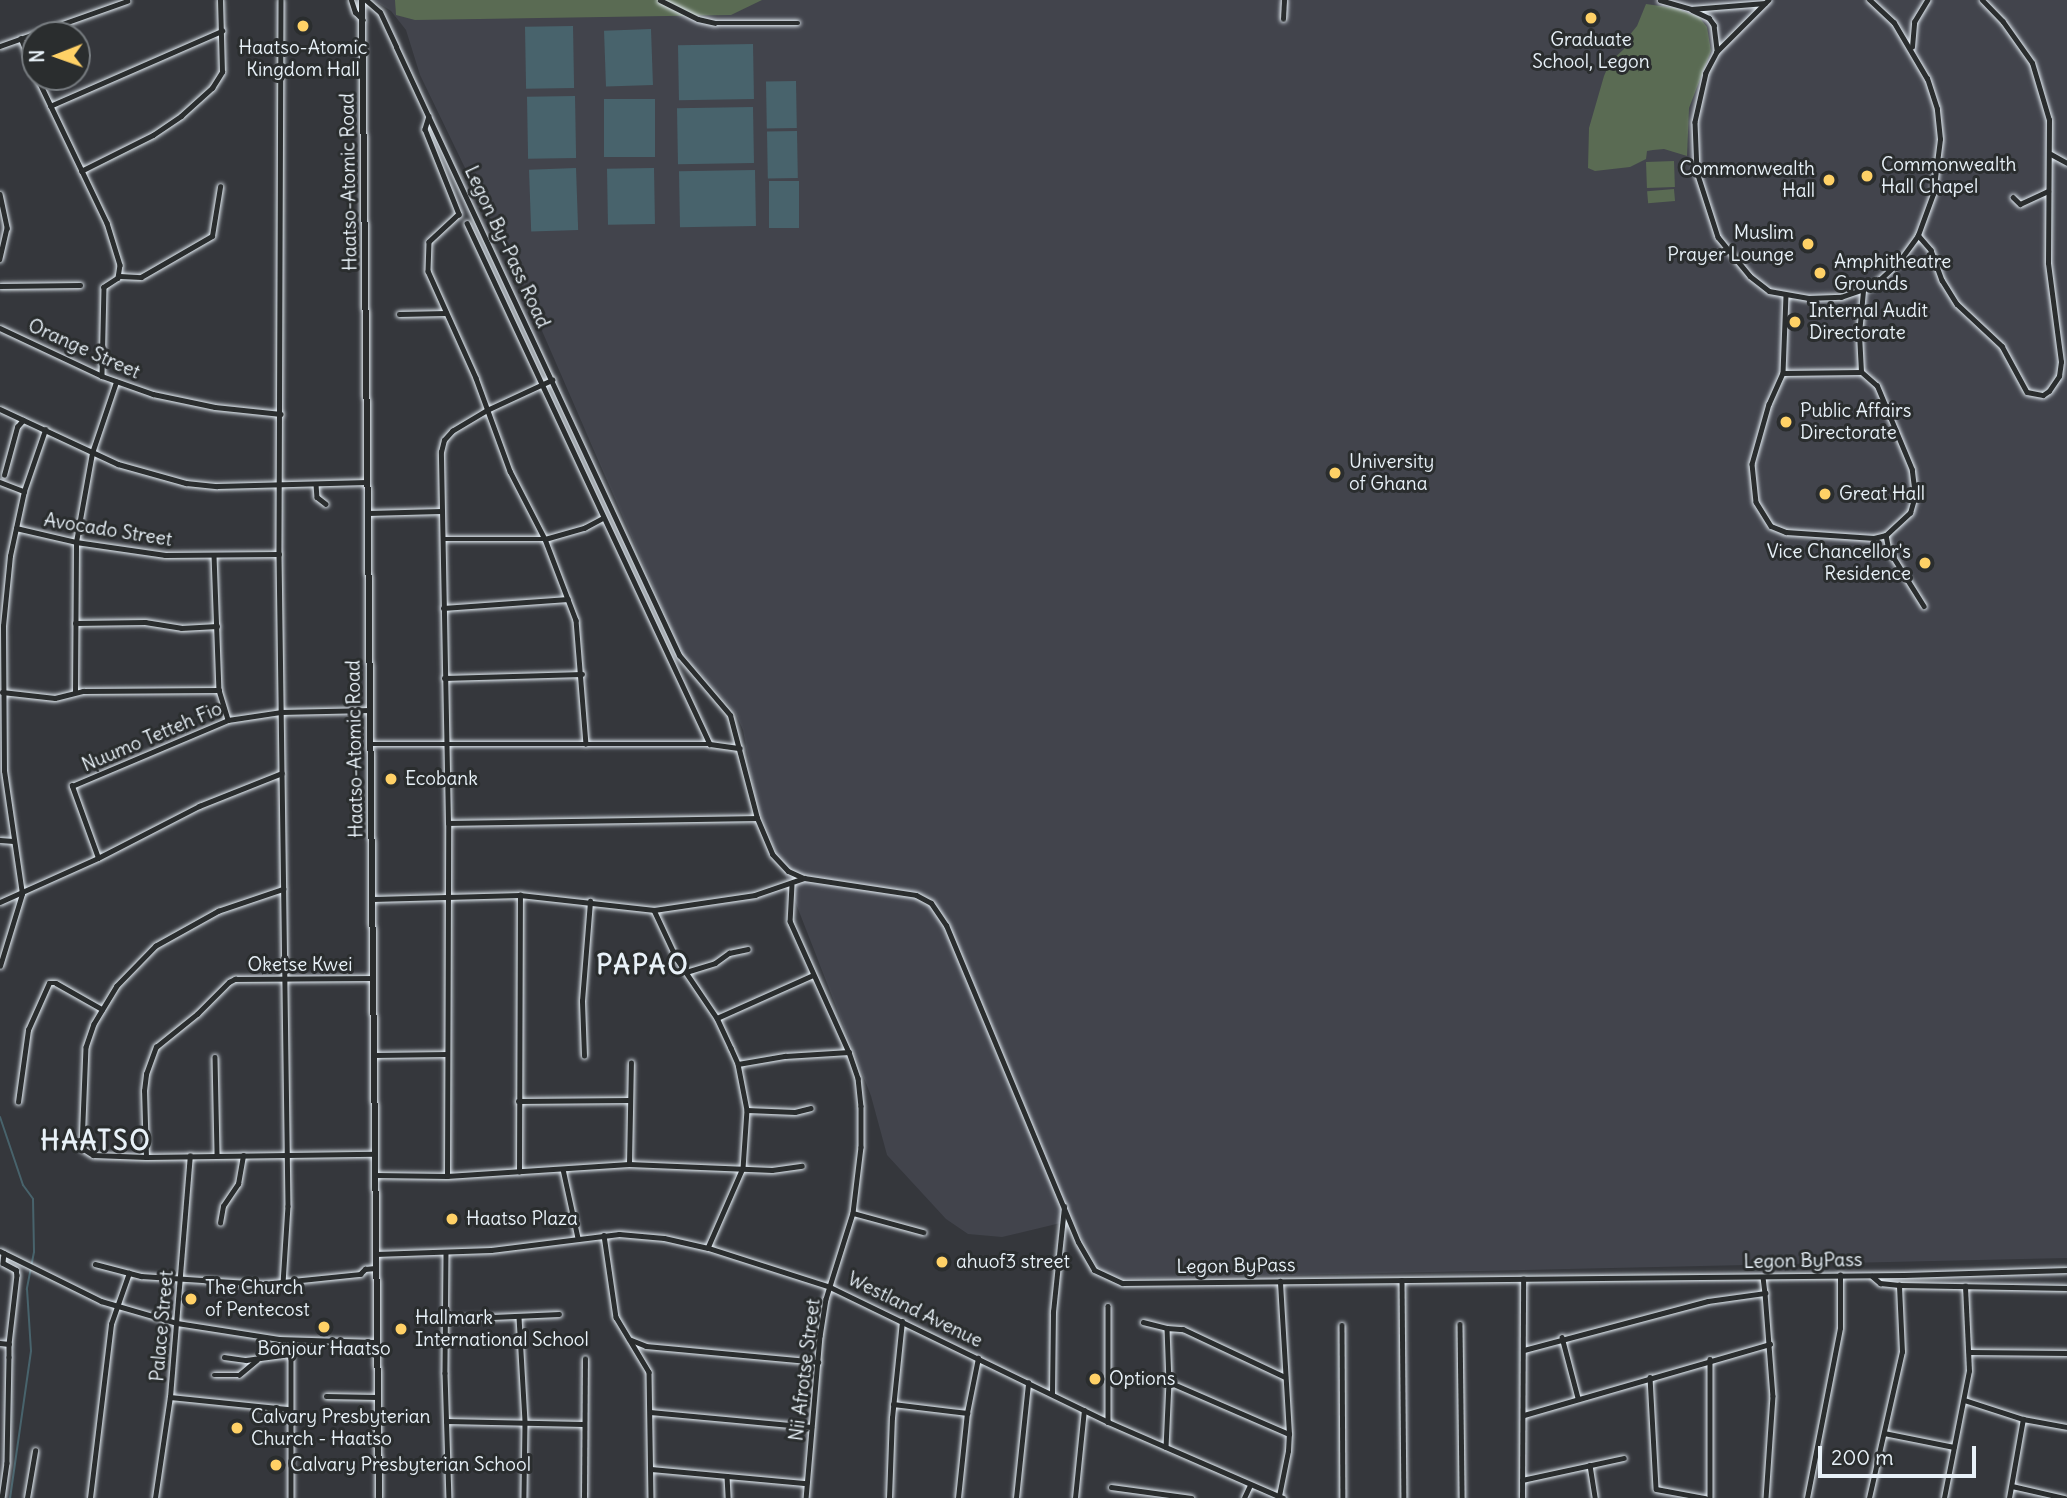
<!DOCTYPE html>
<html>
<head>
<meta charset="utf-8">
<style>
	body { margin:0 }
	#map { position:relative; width:2067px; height:1498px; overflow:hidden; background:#35373c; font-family:Delius,sans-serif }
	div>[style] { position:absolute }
	.built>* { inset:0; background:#42444c }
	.green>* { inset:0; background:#5a6b53; transform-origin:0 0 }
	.water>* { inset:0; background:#48636c; transform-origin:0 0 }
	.stream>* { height:2px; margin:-1px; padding:0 1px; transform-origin:1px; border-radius:1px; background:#48636c }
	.roads { filter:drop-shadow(0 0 2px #e8f1f8) drop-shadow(0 0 2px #e8f1f8) }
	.minor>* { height:4.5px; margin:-2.25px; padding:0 2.25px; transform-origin:2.25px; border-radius:2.25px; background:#2a2d2e }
	.tertiary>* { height:5px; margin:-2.5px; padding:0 2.5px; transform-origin:2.5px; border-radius:2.5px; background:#2a2d2e }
	.secondary>* { height:6px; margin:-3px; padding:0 3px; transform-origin:3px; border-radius:3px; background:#2a2d2e }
	.dots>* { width:19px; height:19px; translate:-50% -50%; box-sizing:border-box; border:4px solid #2a2d2e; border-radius:50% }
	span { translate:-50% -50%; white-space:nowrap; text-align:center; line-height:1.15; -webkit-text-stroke:6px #2a2d2e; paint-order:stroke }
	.poi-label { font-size:19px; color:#e8f1f8 }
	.left { translate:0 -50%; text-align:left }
	.right { translate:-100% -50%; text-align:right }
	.street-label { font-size:19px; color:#e8f1f8 }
	.district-label { font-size:26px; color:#e8f1f8; font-weight:700; letter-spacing:2px }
	.north { position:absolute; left:21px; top:21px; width:70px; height:70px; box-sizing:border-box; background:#2a2d2e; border:2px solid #767b7f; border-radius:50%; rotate:269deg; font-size:19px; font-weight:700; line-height:28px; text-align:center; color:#e8f1f8 }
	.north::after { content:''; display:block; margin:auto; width:24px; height:32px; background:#ffd166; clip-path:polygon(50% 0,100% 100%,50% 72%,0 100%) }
	.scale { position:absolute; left:1818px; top:1446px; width:158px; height:32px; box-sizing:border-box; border:4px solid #e8f1f8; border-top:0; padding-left:9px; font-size:21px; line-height:24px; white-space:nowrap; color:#e8f1f8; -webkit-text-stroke:5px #2a2d2e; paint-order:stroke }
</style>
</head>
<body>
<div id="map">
	<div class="built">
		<i style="clip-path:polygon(374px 0,2067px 0,2067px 1258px,1117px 1279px,1096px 1266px,1073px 1220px,1002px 1237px,968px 1234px,946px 1219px,887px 1155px,871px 1096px,756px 801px,743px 730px,735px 712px,682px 653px,526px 294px,420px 75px,406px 30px,391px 11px)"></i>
	</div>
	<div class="green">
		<i style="clip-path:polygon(395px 0,762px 0,731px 15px,415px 20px,396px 15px)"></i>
		<i style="clip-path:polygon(1646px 4px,1675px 8px,1699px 17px,1707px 27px,1711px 51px,1689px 108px,1687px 156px,1664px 149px,1653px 150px,1647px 151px,1646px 159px,1630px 167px,1595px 171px,1588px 168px,1589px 128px,1604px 76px,1610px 62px,1624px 49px,1624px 42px,1637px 26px)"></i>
		<i style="left:1674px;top:161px;width:26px;height:28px;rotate:88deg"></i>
		<i style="left:1674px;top:189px;width:12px;height:27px;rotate:85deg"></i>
	</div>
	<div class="water">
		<i style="left:573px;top:26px;width:62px;height:48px;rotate:89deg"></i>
		<i style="left:651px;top:29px;width:56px;height:47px;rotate:88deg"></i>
		<i style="left:753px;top:44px;width:55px;height:75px;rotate:89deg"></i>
		<i style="left:796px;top:81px;width:47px;height:30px;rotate:89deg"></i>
		<i style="left:575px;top:96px;width:62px;height:48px;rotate:89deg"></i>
		<i style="left:604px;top:99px;width:51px;height:58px"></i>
		<i style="left:753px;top:107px;width:56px;height:76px;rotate:89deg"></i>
		<i style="left:797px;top:131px;width:47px;height:30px;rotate:89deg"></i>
		<i style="left:576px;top:168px;width:62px;height:47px;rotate:88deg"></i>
		<i style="left:654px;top:168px;width:56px;height:47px;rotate:89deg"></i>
		<i style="left:755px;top:170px;width:56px;height:76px;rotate:89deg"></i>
		<i style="left:769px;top:181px;width:30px;height:47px"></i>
	</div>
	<div class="stream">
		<i style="left:0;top:1117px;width:72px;rotate:71.3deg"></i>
		<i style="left:23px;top:1185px;width:17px;rotate:54deg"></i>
		<i style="left:33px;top:1199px;width:53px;rotate:88.9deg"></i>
		<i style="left:34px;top:1252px;width:38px;rotate:101deg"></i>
		<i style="left:27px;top:1289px;width:62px;rotate:86.3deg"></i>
		<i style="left:31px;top:1351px;width:148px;rotate:98.1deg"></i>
	</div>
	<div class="roads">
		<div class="minor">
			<i style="left:281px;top:0;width:554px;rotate:90.21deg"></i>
			<i style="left:279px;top:554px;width:652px;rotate:89.21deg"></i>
			<i style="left:288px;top:1206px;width:77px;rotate:93.7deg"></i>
			<i style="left:660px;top:0;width:42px;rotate:26.6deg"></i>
			<i style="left:698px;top:19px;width:17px;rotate:13deg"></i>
			<i style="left:715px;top:23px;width:83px"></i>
			<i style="left:1660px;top:0;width:32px;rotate:16deg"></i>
			<i style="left:1691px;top:9px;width:74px;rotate:-4.6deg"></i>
			<i style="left:1769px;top:0;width:74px;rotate:135deg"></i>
			<i style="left:1717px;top:52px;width:24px;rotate:118deg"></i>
			<i style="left:1706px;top:73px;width:50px;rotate:102.7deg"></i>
			<i style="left:1695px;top:122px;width:50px;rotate:87.7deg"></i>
			<i style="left:1697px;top:172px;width:68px;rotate:72.1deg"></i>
			<i style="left:1718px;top:237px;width:50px;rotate:50.6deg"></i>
			<i style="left:1750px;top:276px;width:24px;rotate:38deg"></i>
			<i style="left:1769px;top:291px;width:40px;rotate:10deg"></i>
			<i style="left:1808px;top:298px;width:33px;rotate:-2deg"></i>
			<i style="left:1841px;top:297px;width:34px;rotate:-19deg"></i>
			<i style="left:1873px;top:286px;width:34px;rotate:-43deg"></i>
			<i style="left:1898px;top:263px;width:34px;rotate:-54deg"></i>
			<i style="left:1918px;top:235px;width:44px;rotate:-69.9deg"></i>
			<i style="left:1933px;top:194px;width:55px;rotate:-82.7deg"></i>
			<i style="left:1940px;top:139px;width:30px;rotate:-96deg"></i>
			<i style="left:1937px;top:109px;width:32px;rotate:-108deg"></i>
			<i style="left:1927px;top:79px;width:65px;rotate:-120.5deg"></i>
			<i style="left:1894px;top:23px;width:34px;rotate:-137deg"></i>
			<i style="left:1692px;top:10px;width:19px;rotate:25deg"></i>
			<i style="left:1709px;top:18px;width:9px;rotate:54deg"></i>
			<i style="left:1714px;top:25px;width:26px;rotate:83deg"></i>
			<i style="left:1283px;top:19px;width:19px;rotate:-87deg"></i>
			<i style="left:21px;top:38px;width:37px;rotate:68deg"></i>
			<i style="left:0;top:46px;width:135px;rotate:-19.5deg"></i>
			<i style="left:1912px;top:47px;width:25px;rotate:-85deg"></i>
			<i style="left:1914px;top:22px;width:26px;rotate:-59deg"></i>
			<i style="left:37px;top:77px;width:162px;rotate:64.4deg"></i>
			<i style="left:107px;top:223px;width:44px;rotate:72.8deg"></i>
			<i style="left:120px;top:265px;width:13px;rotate:99deg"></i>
			<i style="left:118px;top:278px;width:17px;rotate:147deg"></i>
			<i style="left:104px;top:287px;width:89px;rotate:91.3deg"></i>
			<i style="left:50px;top:106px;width:188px;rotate:-23.6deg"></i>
			<i style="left:429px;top:116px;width:14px;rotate:107deg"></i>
			<i style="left:425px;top:129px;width:92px;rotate:68.2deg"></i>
			<i style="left:459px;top:214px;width:41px;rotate:137deg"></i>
			<i style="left:429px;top:242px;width:29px;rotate:92deg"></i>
			<i style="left:428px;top:271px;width:117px;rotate:65.8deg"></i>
			<i style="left:476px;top:378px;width:99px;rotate:69.9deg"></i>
			<i style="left:510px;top:471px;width:76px;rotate:62.8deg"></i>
			<i style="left:545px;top:539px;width:87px;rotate:69.1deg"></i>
			<i style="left:576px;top:620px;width:124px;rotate:85.4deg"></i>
			<i style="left:2051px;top:154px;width:18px;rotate:29deg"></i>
			<i style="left:81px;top:171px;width:80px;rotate:-26.6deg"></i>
			<i style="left:153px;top:135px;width:34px;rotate:-34deg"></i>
			<i style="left:181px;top:116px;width:42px;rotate:-42.1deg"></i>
			<i style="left:212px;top:88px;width:19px;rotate:-58deg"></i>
			<i style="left:222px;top:72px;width:72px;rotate:-91.6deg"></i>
			<i style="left:0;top:194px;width:35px;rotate:78deg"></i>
			<i style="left:7px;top:228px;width:32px;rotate:103deg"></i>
			<i style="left:2013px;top:197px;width:10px;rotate:45deg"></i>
			<i style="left:2020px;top:204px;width:31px;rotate:-25deg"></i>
			<i style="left:467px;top:223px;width:575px;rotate:65deg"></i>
			<i style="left:1918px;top:235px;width:20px;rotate:49deg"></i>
			<i style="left:1931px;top:250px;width:32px;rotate:70deg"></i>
			<i style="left:1942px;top:280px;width:28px;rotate:58deg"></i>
			<i style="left:1957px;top:304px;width:62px;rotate:43deg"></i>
			<i style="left:2002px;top:346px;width:52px;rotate:61.5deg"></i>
			<i style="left:2027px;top:392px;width:16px;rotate:11deg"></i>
			<i style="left:2043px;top:395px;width:7px;rotate:-34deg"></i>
			<i style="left:2049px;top:391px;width:18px;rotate:-56deg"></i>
			<i style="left:2059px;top:376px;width:14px;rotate:-82deg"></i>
			<i style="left:2061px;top:362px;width:100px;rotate:-97.5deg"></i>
			<i style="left:2048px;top:263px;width:143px;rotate:-89.6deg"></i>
			<i style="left:2049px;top:120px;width:59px;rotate:-106.6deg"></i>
			<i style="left:2032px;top:63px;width:50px;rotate:-125.3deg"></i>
			<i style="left:2003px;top:22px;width:30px;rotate:-134deg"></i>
			<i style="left:120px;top:276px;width:21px;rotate:3deg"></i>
			<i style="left:141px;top:277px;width:82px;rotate:-30deg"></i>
			<i style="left:212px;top:236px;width:50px;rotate:-80.7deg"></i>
			<i style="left:0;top:286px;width:80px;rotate:-0.7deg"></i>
			<i style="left:1786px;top:295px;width:78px;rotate:92.2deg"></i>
			<i style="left:1783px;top:373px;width:34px;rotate:114deg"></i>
			<i style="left:1769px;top:404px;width:62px;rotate:105.8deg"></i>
			<i style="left:1752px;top:464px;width:38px;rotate:84deg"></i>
			<i style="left:1756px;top:502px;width:28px;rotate:58deg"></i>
			<i style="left:1771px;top:526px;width:16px;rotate:22deg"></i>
			<i style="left:1786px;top:532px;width:88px;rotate:3.9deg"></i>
			<i style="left:1874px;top:538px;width:12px;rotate:-14deg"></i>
			<i style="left:1886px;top:535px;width:33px;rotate:-43deg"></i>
			<i style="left:1910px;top:513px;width:18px;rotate:-74deg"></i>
			<i style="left:1915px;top:496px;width:26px;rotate:-97deg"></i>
			<i style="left:1912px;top:470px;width:91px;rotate:-112.6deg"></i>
			<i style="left:1877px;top:386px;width:21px;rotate:-139deg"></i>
			<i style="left:1861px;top:372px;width:38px;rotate:-93deg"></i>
			<i style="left:1859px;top:334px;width:43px;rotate:-84.7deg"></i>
			<i style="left:399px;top:314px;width:47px;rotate:-1.2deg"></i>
			<i style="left:0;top:328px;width:113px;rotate:25.2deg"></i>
			<i style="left:102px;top:376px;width:54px;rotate:19.4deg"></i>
			<i style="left:153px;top:394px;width:63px;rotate:11.8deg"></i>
			<i style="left:215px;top:407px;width:66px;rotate:6.1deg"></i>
			<i style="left:1783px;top:373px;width:78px;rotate:-0.7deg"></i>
			<i style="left:0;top:409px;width:130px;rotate:25deg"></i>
			<i style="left:118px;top:464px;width:71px;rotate:15.6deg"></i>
			<i style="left:186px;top:483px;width:31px;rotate:6deg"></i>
			<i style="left:217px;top:486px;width:150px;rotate:-1.5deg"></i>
			<i style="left:4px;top:475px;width:50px;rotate:-74.8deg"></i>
			<i style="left:17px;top:427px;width:9px;rotate:-49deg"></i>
			<i style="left:0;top:482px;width:26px;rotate:21deg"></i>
			<i style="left:316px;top:484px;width:13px;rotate:86deg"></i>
			<i style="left:317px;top:497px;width:11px;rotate:38deg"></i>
			<i style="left:368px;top:513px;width:73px;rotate:-1.6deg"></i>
			<i style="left:16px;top:528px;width:62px;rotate:13.1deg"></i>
			<i style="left:76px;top:542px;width:90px;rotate:8.3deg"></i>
			<i style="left:165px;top:555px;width:114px;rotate:-0.5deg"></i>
			<i style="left:1886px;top:535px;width:15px;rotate:79deg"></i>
			<i style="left:1889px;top:550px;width:66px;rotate:58deg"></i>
			<i style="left:443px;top:539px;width:102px"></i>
			<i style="left:545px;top:539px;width:41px;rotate:-15.8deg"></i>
			<i style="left:584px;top:528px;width:21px;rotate:-28deg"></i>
			<i style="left:214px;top:555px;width:135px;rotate:87.9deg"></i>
			<i style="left:219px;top:690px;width:31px;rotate:73deg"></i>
			<i style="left:443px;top:608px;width:125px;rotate:-4.1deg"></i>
			<i style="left:75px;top:623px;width:70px;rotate:-0.8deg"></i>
			<i style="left:145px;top:622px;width:36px;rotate:9deg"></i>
			<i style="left:181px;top:628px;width:36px;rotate:-3deg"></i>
			<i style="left:444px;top:678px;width:138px;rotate:-1.7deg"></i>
			<i style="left:2px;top:692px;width:53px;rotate:6.5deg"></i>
			<i style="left:55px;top:698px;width:29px;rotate:-14deg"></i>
			<i style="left:83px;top:691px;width:136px;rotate:-0.4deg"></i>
			<i style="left:75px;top:692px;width:150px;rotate:-89.6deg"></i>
			<i style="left:76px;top:542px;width:90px;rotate:-79.8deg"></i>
			<i style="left:92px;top:453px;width:75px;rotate:-71.3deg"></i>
			<i style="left:370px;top:744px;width:340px"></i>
			<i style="left:710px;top:744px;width:30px;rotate:8deg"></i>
			<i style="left:448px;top:823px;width:309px;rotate:-0.9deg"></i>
			<i style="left:0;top:840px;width:13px;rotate:4deg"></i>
			<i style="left:98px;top:858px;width:77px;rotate:-109.9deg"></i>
			<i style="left:72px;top:786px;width:169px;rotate:-22.9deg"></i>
			<i style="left:228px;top:720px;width:54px;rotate:-8.6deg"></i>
			<i style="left:281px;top:712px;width:89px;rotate:-1.3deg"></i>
			<i style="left:792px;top:885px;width:36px;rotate:93deg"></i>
			<i style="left:790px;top:921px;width:144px;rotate:65.8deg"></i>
			<i style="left:849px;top:1052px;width:28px;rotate:71deg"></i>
			<i style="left:858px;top:1078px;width:28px;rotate:84deg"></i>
			<i style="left:861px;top:1106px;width:41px;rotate:90deg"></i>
			<i style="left:861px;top:1147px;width:66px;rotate:96.9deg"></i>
			<i style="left:853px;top:1213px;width:90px;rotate:107.4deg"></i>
			<i style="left:826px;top:1299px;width:37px;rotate:99deg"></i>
			<i style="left:820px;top:1336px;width:163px;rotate:94.9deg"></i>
			<i style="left:284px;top:889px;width:69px;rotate:161.3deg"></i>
			<i style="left:219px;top:911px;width:72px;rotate:150.9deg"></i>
			<i style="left:156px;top:946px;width:56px;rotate:134.3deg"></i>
			<i style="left:117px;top:986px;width:44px;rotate:121.2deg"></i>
			<i style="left:94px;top:1024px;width:24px;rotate:109deg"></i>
			<i style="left:86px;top:1047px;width:101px;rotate:92.3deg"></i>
			<i style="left:82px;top:1148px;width:13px;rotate:32deg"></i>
			<i style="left:93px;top:1155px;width:53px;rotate:2.2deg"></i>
			<i style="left:146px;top:1157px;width:229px;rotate:-0.8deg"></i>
			<i style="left:373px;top:899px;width:147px;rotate:-1.6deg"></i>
			<i style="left:520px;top:895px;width:135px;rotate:6.4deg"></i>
			<i style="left:654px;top:910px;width:102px;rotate:-8.4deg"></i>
			<i style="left:755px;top:895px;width:52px;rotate:-19.1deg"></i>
			<i style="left:0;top:902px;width:107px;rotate:-24.2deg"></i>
			<i style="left:98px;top:858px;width:114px;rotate:-27.2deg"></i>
			<i style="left:199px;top:806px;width:89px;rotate:-21.7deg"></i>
			<i style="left:654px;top:910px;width:54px;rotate:64.9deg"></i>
			<i style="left:677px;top:959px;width:71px;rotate:55.9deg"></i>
			<i style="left:717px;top:1018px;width:33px;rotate:65deg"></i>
			<i style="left:731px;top:1048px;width:17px;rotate:66deg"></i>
			<i style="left:738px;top:1064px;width:47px;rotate:78.9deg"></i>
			<i style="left:747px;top:1110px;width:58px;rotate:93.9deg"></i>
			<i style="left:743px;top:1168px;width:87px;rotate:113.6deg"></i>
			<i style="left:0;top:966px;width:75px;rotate:-73deg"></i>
			<i style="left:22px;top:894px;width:124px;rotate:-98.3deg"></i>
			<i style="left:4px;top:771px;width:145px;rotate:-90.4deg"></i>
			<i style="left:3px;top:626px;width:70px;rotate:-84.3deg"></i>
			<i style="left:10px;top:556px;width:66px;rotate:-77.8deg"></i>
			<i style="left:24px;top:491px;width:65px;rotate:-71deg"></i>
			<i style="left:686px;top:972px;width:30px;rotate:-17deg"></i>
			<i style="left:715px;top:963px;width:17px;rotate:-36deg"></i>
			<i style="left:729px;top:953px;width:19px;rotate:-12deg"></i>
			<i style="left:717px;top:1018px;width:105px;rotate:-24.1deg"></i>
			<i style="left:374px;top:1055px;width:73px;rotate:-0.8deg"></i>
			<i style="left:584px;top:1056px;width:55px;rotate:-92.1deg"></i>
			<i style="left:582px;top:1001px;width:100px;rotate:-85.4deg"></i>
			<i style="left:215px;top:1057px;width:98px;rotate:88.8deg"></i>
			<i style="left:738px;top:1064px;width:48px;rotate:-9.7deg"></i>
			<i style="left:785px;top:1056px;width:64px;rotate:-3.6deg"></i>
			<i style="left:518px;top:1101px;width:112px;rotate:-0.5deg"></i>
			<i style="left:18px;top:1102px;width:73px;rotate:-82.1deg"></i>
			<i style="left:28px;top:1030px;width:51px;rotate:-65.9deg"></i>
			<i style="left:49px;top:983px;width:7px"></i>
			<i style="left:56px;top:983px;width:53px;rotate:29.5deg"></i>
			<i style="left:747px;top:1110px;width:48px;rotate:2.4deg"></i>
			<i style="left:795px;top:1112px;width:16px;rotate:-14deg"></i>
			<i style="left:146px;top:1157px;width:66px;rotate:-91.7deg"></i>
			<i style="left:144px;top:1091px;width:17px;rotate:-83deg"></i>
			<i style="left:146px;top:1074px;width:29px;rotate:-70deg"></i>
			<i style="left:156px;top:1047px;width:53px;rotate:-38.8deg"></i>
			<i style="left:197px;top:1014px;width:45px;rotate:-45deg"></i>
			<i style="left:229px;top:982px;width:7px;rotate:-27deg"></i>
			<i style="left:235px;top:979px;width:137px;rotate:-0.4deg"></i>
			<i style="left:629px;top:1164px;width:101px;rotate:-88.9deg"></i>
			<i style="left:563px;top:1169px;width:71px;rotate:77.7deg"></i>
			<i style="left:519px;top:1172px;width:277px;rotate:-89.8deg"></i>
			<i style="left:375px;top:1175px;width:72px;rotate:0.8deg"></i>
			<i style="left:447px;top:1176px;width:182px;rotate:-3.8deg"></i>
			<i style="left:629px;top:1164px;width:143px;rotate:2.4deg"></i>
			<i style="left:772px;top:1170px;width:30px;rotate:-8deg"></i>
			<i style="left:447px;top:1176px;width:353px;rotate:-89.8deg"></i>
			<i style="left:448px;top:823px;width:371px;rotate:-91.1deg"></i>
			<i style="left:441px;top:452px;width:12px;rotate:-76deg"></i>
			<i style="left:444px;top:440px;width:12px;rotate:-48deg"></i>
			<i style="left:452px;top:431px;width:41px;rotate:-31deg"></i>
			<i style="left:487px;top:410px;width:72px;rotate:-24.8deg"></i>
			<i style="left:853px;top:1213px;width:73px;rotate:15.2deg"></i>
			<i style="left:220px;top:1223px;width:17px;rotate:-80deg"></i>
			<i style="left:223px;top:1206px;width:27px;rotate:-56deg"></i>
			<i style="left:238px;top:1184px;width:29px;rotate:-80deg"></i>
			<i style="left:604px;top:1235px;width:83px;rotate:81.7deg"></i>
			<i style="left:616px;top:1317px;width:64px;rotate:59deg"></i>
			<i style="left:649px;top:1372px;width:126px;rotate:89.1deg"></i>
			<i style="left:0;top:1251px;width:113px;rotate:26.3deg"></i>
			<i style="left:101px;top:1301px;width:79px;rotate:16.1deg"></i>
			<i style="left:177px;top:1323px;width:103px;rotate:8.9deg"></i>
			<i style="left:279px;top:1339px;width:96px;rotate:1.8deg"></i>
			<i style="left:4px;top:1253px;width:10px;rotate:96deg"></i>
			<i style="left:3px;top:1263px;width:15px;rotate:28deg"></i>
			<i style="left:16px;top:1270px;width:5px;rotate:79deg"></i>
			<i style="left:17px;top:1275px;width:69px;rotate:96.6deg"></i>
			<i style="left:446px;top:1253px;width:120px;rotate:90.5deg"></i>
			<i style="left:445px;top:1373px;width:125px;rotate:88.2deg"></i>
			<i style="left:95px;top:1264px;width:48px;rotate:14.6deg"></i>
			<i style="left:141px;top:1276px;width:122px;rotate:3.8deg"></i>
			<i style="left:263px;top:1284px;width:98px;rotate:-5.9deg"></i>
			<i style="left:360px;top:1274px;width:7px;rotate:-45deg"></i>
			<i style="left:365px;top:1269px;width:10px;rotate:-6deg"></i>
			<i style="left:1872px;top:1276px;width:11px;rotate:41deg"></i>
			<i style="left:1880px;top:1283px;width:19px;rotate:6deg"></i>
			<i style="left:1899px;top:1285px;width:168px;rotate:1deg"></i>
			<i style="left:1763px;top:1277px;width:16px;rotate:83deg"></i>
			<i style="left:1402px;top:1280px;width:218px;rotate:89.5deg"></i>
			<i style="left:1108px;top:1306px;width:116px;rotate:90deg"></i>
			<i style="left:519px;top:1317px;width:105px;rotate:86.7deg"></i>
			<i style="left:525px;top:1422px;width:76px;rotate:90.8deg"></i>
			<i style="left:448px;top:1319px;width:111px;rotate:-2.6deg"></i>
			<i style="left:1143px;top:1322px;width:25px;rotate:14deg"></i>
			<i style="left:1167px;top:1328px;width:54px;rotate:87.9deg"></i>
			<i style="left:1169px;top:1382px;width:65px;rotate:92.6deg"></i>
			<i style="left:1460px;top:1324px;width:174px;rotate:89.3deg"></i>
			<i style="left:1342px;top:1325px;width:173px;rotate:89.7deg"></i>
			<i style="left:1167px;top:1328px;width:16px;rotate:4deg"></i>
			<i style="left:1183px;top:1329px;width:113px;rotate:25.2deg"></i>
			<i style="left:1562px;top:1337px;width:63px;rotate:75.3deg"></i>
			<i style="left:629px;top:1339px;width:18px;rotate:22deg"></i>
			<i style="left:646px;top:1346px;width:173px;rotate:5.3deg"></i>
			<i style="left:291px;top:1340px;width:158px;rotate:90deg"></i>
			<i style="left:0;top:1343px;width:9px;rotate:6deg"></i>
			<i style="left:9px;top:1344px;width:13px;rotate:90deg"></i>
			<i style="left:9px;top:1357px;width:106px;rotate:91.1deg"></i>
			<i style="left:7px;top:1463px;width:35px;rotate:98deg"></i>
			<i style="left:1524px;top:1350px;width:190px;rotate:-14.9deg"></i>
			<i style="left:1708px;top:1301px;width:58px;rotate:-8deg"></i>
			<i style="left:1765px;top:1293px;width:103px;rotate:85.6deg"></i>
			<i style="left:1773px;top:1396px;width:102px;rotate:93.9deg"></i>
			<i style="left:1969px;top:1352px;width:98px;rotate:0.6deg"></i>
			<i style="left:224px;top:1357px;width:22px;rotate:8deg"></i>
			<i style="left:246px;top:1360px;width:44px;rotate:-7.8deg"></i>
			<i style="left:1710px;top:1359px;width:139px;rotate:90deg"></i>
			<i style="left:214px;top:1375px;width:25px"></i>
			<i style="left:239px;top:1375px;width:23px;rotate:-40deg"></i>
			<i style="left:1650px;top:1377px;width:112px;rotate:86.9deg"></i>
			<i style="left:1656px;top:1489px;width:50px;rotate:10.4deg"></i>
			<i style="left:1169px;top:1382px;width:131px;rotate:23.4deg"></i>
			<i style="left:1052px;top:1394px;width:82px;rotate:-89.3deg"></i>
			<i style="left:1053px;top:1312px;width:106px;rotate:-84deg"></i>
			<i style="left:326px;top:1396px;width:51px;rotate:1.1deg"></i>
			<i style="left:170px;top:1397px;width:120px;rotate:5.8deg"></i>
			<i style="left:1964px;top:1400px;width:62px;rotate:17.9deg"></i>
			<i style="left:2023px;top:1419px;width:45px;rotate:10.3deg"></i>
			<i style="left:893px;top:1404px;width:75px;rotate:6.9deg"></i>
			<i style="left:650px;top:1412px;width:162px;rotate:5.3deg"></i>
			<i style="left:1524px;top:1415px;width:256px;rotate:-16.1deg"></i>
			<i style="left:446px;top:1421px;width:137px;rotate:1.3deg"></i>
			<i style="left:1884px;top:1433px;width:71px;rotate:11.3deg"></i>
			<i style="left:1590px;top:1465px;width:33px;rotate:81deg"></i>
			<i style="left:651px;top:1469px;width:156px;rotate:5.2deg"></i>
			<i style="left:727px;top:1476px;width:22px;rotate:87deg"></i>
			<i style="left:1522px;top:1480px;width:104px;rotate:-12.2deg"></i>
			<i style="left:2012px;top:1486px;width:54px;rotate:12.8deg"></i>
			<i style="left:1111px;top:1487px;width:81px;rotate:7.8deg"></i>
			<i style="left:1279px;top:1496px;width:46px;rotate:-78.7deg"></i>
			<i style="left:1288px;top:1451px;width:17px;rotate:-87deg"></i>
			<i style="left:1289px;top:1434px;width:153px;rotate:-93.4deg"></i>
			<i style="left:27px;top:1498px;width:48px;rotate:-80.3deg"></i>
			<i style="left:90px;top:1498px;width:175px;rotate:-83.1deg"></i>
			<i style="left:111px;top:1324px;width:54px;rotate:-70.6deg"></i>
			<i style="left:155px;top:1498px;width:102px;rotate:-81.6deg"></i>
			<i style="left:170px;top:1397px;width:242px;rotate:-85.3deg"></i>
			<i style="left:584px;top:1498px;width:139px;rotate:-89.6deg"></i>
			<i style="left:889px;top:1498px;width:80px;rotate:-87.9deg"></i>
			<i style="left:892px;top:1418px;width:97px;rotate:-84.1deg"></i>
			<i style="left:958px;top:1498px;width:85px;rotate:-84deg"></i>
			<i style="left:967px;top:1413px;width:56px;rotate:-78.7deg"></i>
			<i style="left:1016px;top:1498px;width:116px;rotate:-84deg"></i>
			<i style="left:1075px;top:1498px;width:88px;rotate:-84.2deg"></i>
			<i style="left:1244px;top:1498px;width:14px;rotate:-65deg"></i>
			<i style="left:1522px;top:1498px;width:219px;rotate:-89.7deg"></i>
			<i style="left:1807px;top:1498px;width:173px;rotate:-79deg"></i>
			<i style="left:1840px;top:1328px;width:53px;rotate:-90deg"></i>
			<i style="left:1869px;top:1498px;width:150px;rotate:-77.3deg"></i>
			<i style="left:1902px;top:1352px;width:67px;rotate:-92.6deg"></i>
			<i style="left:1944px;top:1498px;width:129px;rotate:-78.9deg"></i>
			<i style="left:1969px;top:1371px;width:85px;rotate:-92.7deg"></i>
			<i style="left:2009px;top:1498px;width:80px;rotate:-80deg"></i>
		</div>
		<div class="tertiary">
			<i style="left:351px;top:0;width:13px;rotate:72deg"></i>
			<i style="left:355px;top:12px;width:11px;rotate:45deg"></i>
			<i style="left:366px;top:0;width:18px;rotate:41deg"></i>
			<i style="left:380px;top:12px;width:38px;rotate:65deg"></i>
			<i style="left:396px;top:47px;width:671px;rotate:65.04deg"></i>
			<i style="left:679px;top:655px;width:79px;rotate:49.6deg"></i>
			<i style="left:730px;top:715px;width:106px;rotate:75.3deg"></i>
			<i style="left:757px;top:818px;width:39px;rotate:67deg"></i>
			<i style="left:772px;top:854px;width:23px;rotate:47deg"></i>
			<i style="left:788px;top:871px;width:17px;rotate:24deg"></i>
			<i style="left:804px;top:878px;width:113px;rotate:8.6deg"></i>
			<i style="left:916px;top:895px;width:17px;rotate:28deg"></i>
			<i style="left:931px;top:903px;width:27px;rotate:56deg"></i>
			<i style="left:946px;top:925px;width:343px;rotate:67.4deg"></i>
			<i style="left:1078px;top:1242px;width:32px;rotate:60deg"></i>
			<i style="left:1094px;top:1270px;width:31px;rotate:25deg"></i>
			<i style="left:1122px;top:1283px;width:782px;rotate:-0.59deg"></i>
			<i style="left:1904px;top:1275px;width:163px;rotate:-1.8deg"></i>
			<i style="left:375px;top:1254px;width:116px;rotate:-2deg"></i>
			<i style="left:491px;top:1250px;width:129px;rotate:-7.1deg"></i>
			<i style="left:619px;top:1234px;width:45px;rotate:5.1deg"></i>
			<i style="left:664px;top:1238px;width:45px;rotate:12.8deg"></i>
			<i style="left:708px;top:1248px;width:128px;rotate:17.7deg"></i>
			<i style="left:830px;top:1287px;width:309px;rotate:25.9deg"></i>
			<i style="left:1108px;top:1422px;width:191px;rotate:23.5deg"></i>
		</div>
		<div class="secondary">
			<i style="left:362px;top:0;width:1498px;rotate:89.35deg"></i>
		</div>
	</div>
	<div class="dots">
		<i style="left:1591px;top:18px;background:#ffd166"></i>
		<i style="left:303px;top:26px;background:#ffd166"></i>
		<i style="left:1867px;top:176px;background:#ffd166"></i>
		<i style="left:1829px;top:180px;background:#ffd166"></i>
		<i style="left:1808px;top:244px;background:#ffd166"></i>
		<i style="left:1820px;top:273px;background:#ffd166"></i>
		<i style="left:1795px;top:322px;background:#ffd166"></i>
		<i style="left:1786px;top:422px;background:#ffd166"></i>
		<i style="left:1335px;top:473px;background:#ffd166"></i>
		<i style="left:1825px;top:494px;background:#ffd166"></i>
		<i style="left:1925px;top:563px;background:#ffd166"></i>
		<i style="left:391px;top:779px;background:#ffd166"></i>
		<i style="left:452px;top:1219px;background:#ffd166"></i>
		<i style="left:942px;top:1262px;background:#ffd166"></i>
		<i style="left:191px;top:1299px;background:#ffd166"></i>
		<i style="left:324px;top:1327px;background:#ffd166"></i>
		<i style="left:401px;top:1329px;background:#ffd166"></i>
		<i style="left:1095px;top:1379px;background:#ffd166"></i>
		<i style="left:237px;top:1428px;background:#ffd166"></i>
		<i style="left:276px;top:1465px;background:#ffd166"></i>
	</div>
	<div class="poi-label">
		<span style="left:1591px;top:51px">Graduate<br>School, Legon</span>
		<span style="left:303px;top:59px">Haatso-Atomic<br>Kingdom Hall</span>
		<span class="left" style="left:1881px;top:176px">Commonwealth<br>Hall Chapel</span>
		<span class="right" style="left:1815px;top:180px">Commonwealth<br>Hall</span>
		<span class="right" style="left:1794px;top:244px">Muslim<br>Prayer Lounge</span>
		<span class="left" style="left:1834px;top:273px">Amphitheatre<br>Grounds</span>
		<span class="left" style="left:1809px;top:322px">Internal Audit<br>Directorate</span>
		<span class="left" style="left:1800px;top:422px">Public Affairs<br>Directorate</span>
		<span class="left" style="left:1349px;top:473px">University<br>of Ghana</span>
		<span class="left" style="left:1839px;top:494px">Great Hall</span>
		<span class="right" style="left:1911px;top:563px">Vice Chancellor's<br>Residence</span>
		<span class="left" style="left:405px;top:779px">Ecobank</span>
		<span class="left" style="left:466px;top:1219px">Haatso Plaza</span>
		<span class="left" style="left:956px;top:1262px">ahuof3 street</span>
		<span class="left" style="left:205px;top:1299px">The Church<br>of Pentecost</span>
		<span class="left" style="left:415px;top:1329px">Hallmark<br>International School</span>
		<span style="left:324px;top:1349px">Bonjour Haatso</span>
		<span class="left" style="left:1109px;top:1379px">Options</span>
		<span class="left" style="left:251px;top:1428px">Calvary Presbyterian<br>Church - Haatso</span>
		<span class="left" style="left:290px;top:1465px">Calvary Presbyterian School</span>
	</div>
	<div class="street-label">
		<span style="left:349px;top:182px;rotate:-91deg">Haatso-Atomic Road</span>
		<span style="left:507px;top:247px;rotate:65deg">Legon By-Pass Road</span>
		<span style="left:84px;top:349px;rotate:24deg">Orange Street</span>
		<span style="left:108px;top:530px;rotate:9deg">Avocado Street</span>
		<span style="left:152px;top:737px;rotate:-23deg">Nuumo Tetteh Fio</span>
		<span style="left:355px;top:749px;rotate:-91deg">Haatso-Atomic Road</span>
		<span style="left:300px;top:965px">Oketse Kwei</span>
		<span style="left:1803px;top:1261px;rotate:-1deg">Legon ByPass</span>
		<span style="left:1236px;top:1266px;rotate:-1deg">Legon ByPass</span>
		<span style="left:915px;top:1310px;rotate:26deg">Westland Avenue</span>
		<span style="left:162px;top:1326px;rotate:-85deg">Palace Street</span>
		<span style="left:805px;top:1370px;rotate:-83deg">Nii Afrotse Street</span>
	</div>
	<div class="district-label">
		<span style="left:643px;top:965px">PAPAO</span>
		<span style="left:96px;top:1141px">HAATSO</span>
	</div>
	<div class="north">N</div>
	<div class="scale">200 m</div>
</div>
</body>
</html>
